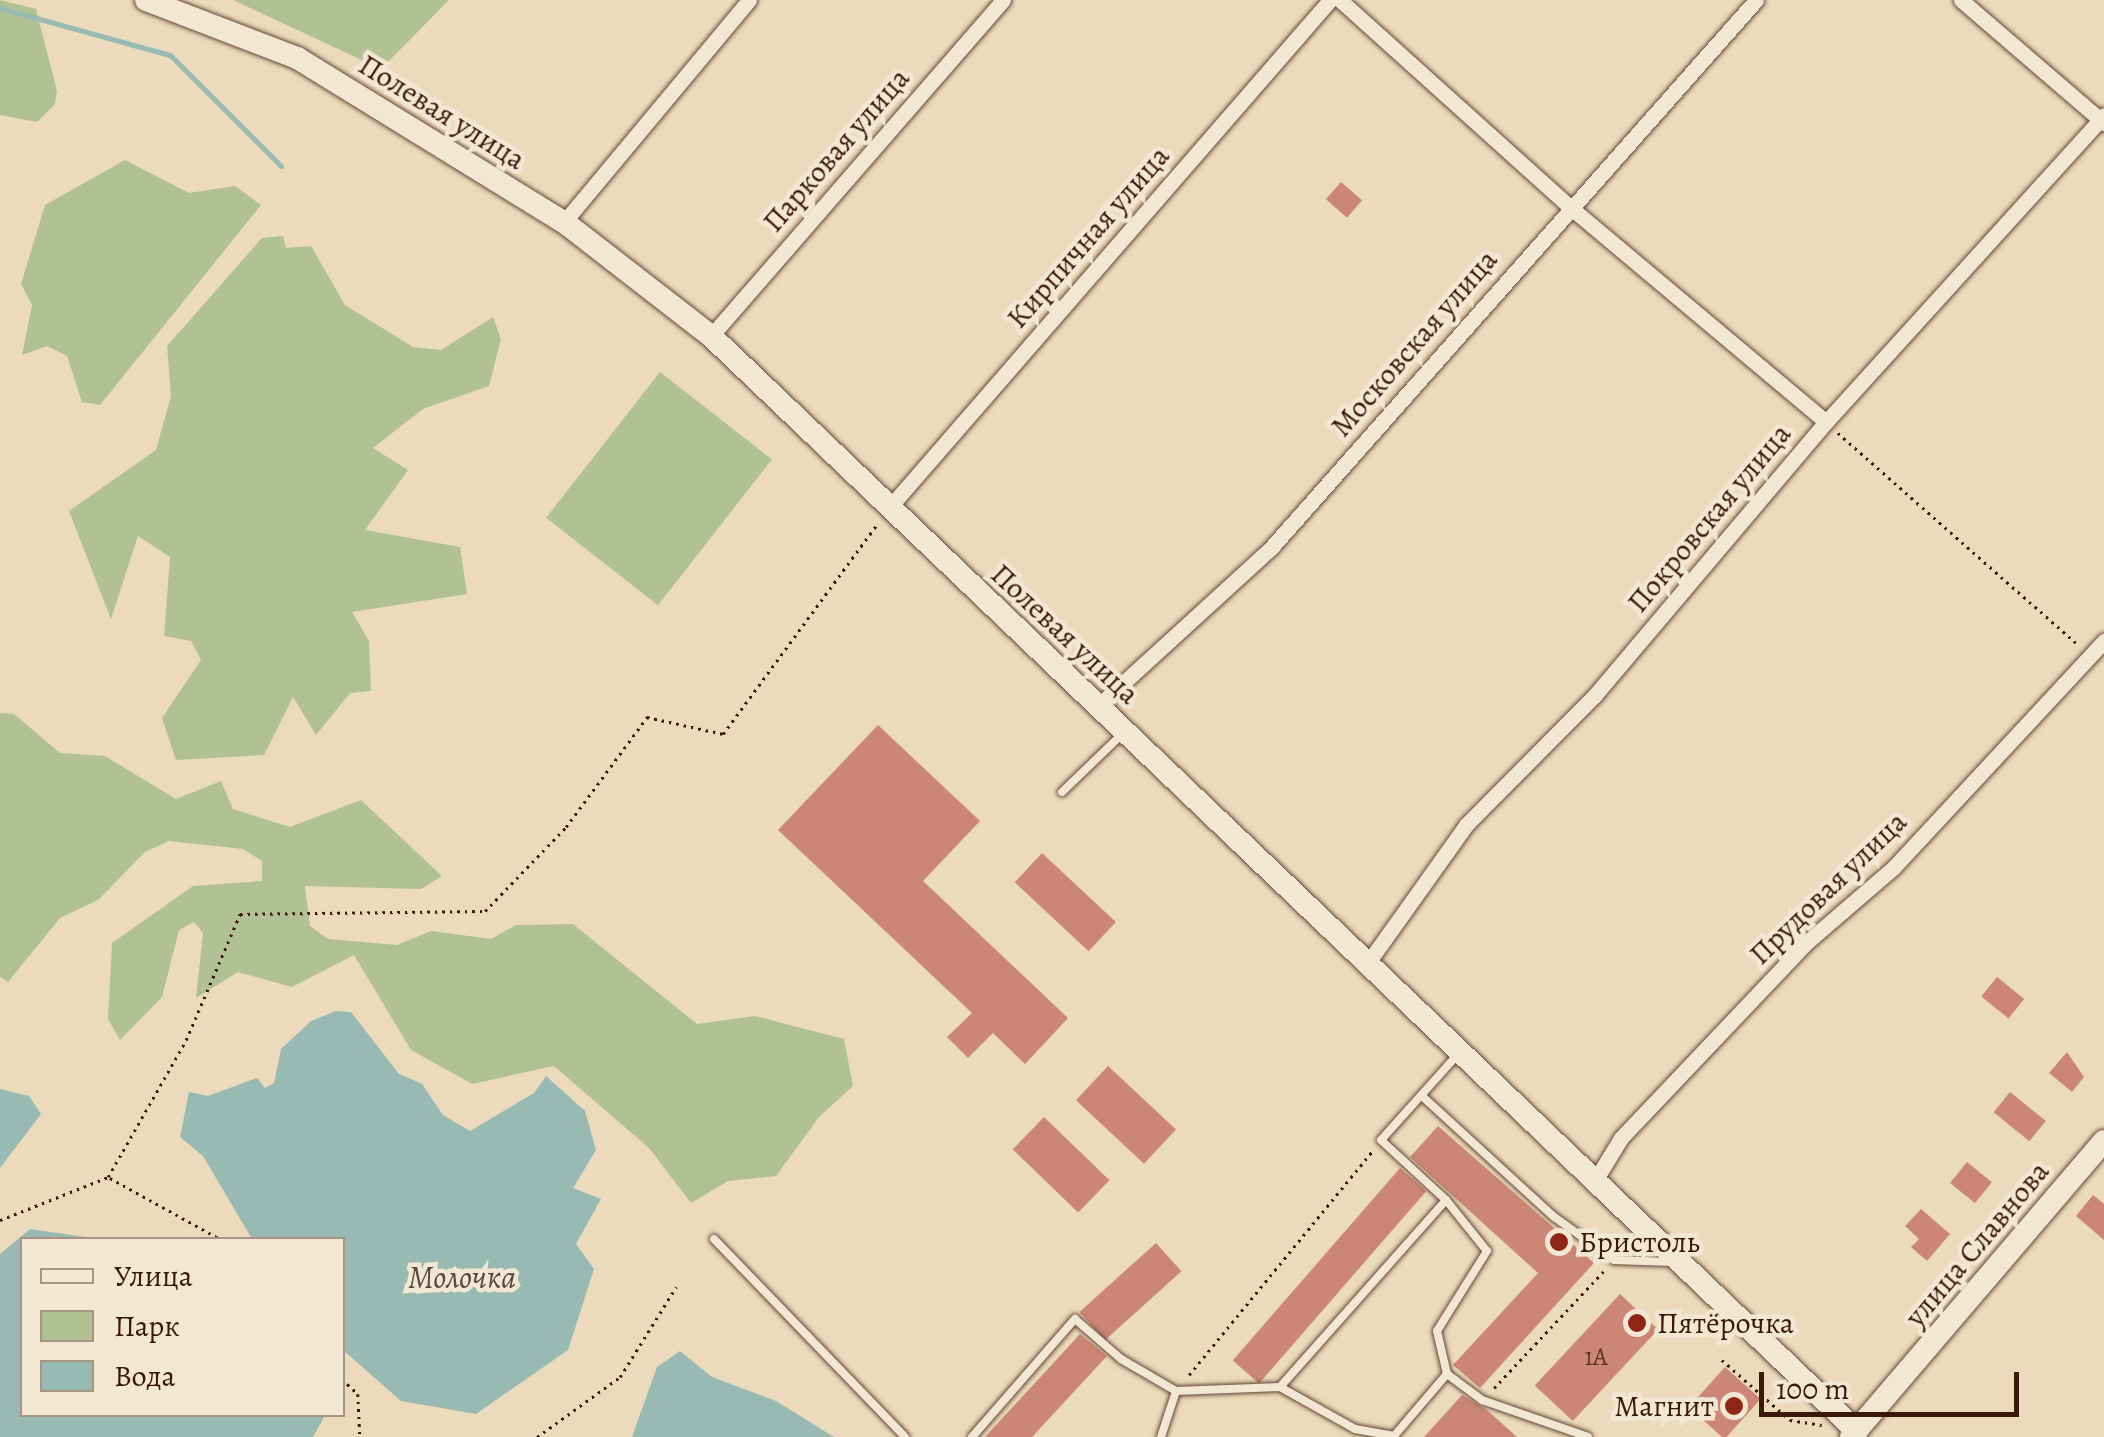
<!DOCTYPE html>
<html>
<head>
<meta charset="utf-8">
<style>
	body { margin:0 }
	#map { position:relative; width:2104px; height:1437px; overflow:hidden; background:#ebdabb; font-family:Alegreya,serif }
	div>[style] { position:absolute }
	.green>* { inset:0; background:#b2c194; transform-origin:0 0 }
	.water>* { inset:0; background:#98bab3 }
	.stream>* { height:5px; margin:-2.5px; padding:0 2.5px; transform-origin:2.5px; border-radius:2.5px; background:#98bab3 }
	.building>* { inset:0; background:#cb8678; transform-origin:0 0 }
	.path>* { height:2.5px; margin-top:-1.25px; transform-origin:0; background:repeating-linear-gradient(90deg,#3a180a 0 2.5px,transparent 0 7.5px) }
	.roads { filter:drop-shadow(0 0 2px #664836) drop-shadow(0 0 2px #664836) }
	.lane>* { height:8px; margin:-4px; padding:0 4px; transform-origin:4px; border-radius:4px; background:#f2e7d3 }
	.street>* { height:15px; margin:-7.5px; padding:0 7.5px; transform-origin:7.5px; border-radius:7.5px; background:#f2e7d3 }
	.secondary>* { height:22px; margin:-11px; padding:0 11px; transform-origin:11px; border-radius:11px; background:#f2e7d3 }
	.dots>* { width:28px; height:28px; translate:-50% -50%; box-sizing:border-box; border:5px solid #f2e7d3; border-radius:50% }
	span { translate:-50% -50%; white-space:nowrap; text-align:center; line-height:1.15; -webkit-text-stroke:9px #f2e7d3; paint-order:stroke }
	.number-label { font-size:25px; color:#5e3426 }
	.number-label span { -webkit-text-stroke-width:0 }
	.street-label { font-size:30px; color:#3a180a }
	.poi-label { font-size:30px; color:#3a180a }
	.left { translate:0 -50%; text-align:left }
	.right { translate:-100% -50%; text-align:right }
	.water-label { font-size:32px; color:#56493d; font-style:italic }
	.legend { position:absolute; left:20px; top:1237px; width:325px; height:180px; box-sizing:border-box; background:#f2e7d3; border:2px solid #a89483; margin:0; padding:12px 18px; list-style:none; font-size:30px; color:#3a180a }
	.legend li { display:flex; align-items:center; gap:20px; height:50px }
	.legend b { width:50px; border:2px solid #a89483 }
	.scale { position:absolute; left:1759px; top:1372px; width:260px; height:45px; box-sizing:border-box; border:5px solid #3a180a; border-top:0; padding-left:12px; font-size:30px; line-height:35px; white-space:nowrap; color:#3a180a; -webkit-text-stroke:8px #f2e7d3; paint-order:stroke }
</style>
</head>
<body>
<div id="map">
	<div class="green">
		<i style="clip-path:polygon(0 0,36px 9px,57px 91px,55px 104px,37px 122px,0 115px)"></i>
		<i style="clip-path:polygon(233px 0,449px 0,381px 69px)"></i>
		<i style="clip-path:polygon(125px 160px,189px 193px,235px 186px,261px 205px,100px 405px,82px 402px,67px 356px,47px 346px,22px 355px,32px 305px,21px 284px,45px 205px)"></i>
		<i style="clip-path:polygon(283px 236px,286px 248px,311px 246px,345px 305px,413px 347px,441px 350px,493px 317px,501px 339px,489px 386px,423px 409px,373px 448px,408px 470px,365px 530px,460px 547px,467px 594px,352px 612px,369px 641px,371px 691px,350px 693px,316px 735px,293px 697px,264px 755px,176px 760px,162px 718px,201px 660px,191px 641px,164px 636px,170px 557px,138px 536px,111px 619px,69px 511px,156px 450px,171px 396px,167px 346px,262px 238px)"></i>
		<i style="left:660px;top:372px;width:142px;height:185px;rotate:38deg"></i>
		<i style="clip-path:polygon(0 713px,14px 714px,60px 753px,105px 756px,176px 799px,221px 781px,233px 809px,290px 827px,361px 800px,442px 876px,421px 889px,305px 886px,310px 926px,328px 939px,397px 945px,431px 931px,491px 939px,516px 925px,573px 924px,697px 1024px,755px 1016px,844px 1039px,853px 1086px,819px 1117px,776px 1176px,728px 1181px,691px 1203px,649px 1148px,554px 1066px,472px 1084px,411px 1050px,354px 955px,292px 987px,238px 972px,196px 998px,203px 933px,194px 922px,179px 930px,162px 997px,120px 1040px,108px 1019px,112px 943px,193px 886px,262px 881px,262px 861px,243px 849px,169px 841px,145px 852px,98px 900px,60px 918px,8px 982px,0 977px)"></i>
	</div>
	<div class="water">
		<i style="clip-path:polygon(336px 1011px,351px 1012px,399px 1074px,422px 1084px,443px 1115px,470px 1131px,534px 1093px,546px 1076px,585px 1111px,596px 1150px,573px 1188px,601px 1199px,576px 1244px,594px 1269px,568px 1350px,476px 1414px,401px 1401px,343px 1350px,342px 1240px,252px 1239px,203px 1156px,180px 1137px,189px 1092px,208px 1096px,257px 1078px,265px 1088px,274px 1083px,281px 1049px,311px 1021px)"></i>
		<i style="clip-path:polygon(0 1089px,29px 1096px,41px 1114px,0 1168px)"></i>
		<i style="clip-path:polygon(30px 1229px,99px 1239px,22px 1240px,22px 1414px,325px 1415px,313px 1437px,0 1437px,0 1254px)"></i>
		<i style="clip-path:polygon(680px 1351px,712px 1377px,776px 1401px,834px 1437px,632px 1437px,657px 1367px)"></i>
	</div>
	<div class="stream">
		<i style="left:0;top:8px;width:176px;rotate:15.5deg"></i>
		<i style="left:170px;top:55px;width:157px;rotate:45deg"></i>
	</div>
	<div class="building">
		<i style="left:1341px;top:182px;width:28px;height:23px;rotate:41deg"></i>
		<i style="clip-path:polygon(878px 725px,980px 821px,923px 881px,1068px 1018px,1025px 1064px,993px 1033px,968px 1058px,947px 1037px,972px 1013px,778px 830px)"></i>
		<i style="left:1042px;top:853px;width:101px;height:40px;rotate:43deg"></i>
		<i style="left:1997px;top:977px;width:35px;height:25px;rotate:39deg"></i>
		<i style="clip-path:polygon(2067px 1052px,2084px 1077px,2072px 1092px,2049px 1073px)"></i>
		<i style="left:1108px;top:1066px;width:93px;height:47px;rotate:43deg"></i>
		<i style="left:2010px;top:1092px;width:46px;height:26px;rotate:39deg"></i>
		<i style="left:1044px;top:1117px;width:91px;height:45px;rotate:44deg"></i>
		<i style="clip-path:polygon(1438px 1126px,1594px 1263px,1480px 1388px,1453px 1365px,1538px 1273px,1410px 1157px)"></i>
		<i style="left:1967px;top:1162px;width:32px;height:27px;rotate:39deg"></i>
		<i style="left:1400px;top:1168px;width:35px;height:255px;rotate:41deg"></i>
		<i style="clip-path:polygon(2093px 1195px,2104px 1204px,2104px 1240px,2076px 1216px)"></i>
		<i style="clip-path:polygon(1921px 1209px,1950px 1234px,1927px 1261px,1911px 1247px,1919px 1239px,1905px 1226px)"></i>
		<i style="left:1156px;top:1243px;width:38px;height:103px;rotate:48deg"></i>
		<i style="left:1620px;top:1294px;width:52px;height:125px;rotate:43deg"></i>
		<i style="clip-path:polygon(1080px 1334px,1107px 1356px,1032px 1437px,985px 1437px)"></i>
		<i style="left:1725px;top:1367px;width:48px;height:54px;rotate:42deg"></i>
		<i style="clip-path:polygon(1462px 1395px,1487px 1410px,1517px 1437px,1424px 1437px)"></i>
	</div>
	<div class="path">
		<i style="left:1838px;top:433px;width:317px;rotate:41.4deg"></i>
		<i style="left:110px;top:1178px;width:128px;rotate:29deg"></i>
		<i style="left:0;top:1220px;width:116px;rotate:-21.7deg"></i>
		<i style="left:108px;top:1177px;width:158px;rotate:-60.3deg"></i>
		<i style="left:186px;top:1040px;width:137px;rotate:-66.8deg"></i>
		<i style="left:240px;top:914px;width:245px;rotate:-0.7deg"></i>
		<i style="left:485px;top:911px;width:117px;rotate:-46deg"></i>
		<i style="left:566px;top:827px;width:137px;rotate:-53.6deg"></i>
		<i style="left:647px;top:717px;width:78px;rotate:12.6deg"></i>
		<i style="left:723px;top:734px;width:262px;rotate:-53.7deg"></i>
		<i style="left:1722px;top:1360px;width:91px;rotate:41.4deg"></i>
		<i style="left:1790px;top:1420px;width:32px;rotate:9deg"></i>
		<i style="left:1189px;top:1375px;width:292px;rotate:-50.7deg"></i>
		<i style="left:342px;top:1379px;width:22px;rotate:43deg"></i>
		<i style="left:358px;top:1394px;width:43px;rotate:87.3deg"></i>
		<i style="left:1494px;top:1388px;width:162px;rotate:-46.8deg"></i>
		<i style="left:537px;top:1437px;width:102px;rotate:-35.9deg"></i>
		<i style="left:620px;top:1377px;width:106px;rotate:-58.1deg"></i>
	</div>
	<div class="roads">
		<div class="lane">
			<i style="left:1062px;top:792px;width:82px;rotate:-44deg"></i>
			<i style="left:1422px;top:1096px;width:178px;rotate:42.5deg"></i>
			<i style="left:1553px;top:1216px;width:75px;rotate:35.8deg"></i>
			<i style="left:1614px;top:1260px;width:58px;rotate:2deg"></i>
			<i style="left:1446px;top:1200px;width:65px;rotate:51.2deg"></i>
			<i style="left:1487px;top:1251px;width:94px;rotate:122deg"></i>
			<i style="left:1437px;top:1331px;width:44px;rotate:76.9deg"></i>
			<i style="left:714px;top:1239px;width:275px;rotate:46deg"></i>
			<i style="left:1280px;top:1387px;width:250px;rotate:-48.4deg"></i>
			<i style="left:1446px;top:1200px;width:88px;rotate:-137.3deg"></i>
			<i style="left:1381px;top:1140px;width:118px;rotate:-48.1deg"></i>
			<i style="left:972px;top:1437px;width:157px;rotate:-48.9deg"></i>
			<i style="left:1075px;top:1319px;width:61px;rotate:41deg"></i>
			<i style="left:1121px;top:1359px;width:64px;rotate:30.2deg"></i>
			<i style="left:1176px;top:1391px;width:104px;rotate:-2.2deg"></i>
			<i style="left:1280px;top:1387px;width:86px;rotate:29.2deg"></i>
			<i style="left:1355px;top:1429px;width:40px;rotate:10deg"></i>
			<i style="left:1394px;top:1436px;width:82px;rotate:-49.5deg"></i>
			<i style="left:1447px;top:1374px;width:44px;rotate:36.6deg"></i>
			<i style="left:1482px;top:1400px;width:112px;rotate:19.2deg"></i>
			<i style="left:1161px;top:1437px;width:48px;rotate:-71.9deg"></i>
		</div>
		<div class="street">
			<i style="left:1340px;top:0;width:309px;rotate:42deg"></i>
			<i style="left:1570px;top:207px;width:334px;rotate:40deg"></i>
			<i style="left:1961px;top:0;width:189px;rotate:40.7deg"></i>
			<i style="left:564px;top:222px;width:289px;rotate:-50.2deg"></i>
			<i style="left:711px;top:336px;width:445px;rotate:-49deg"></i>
			<i style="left:888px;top:509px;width:674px;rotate:-49.03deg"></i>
			<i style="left:1098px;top:706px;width:233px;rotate:-42.4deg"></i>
			<i style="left:1270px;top:549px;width:733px;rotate:-48.48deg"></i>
			<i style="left:1367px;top:964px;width:171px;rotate:-54.5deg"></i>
			<i style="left:1466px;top:825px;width:183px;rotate:-45.2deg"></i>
			<i style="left:1595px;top:695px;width:358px;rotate:-49.8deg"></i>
			<i style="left:1826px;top:422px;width:414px;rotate:-47.8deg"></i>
			<i style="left:1596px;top:1179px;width:48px;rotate:-58.6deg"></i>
			<i style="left:1621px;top:1138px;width:269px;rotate:-46.5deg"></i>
			<i style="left:1806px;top:943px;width:116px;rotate:-40.8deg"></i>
			<i style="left:1894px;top:867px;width:309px;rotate:-47.1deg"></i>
		</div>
		<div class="secondary">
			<i style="left:146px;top:0;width:162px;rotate:21deg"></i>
			<i style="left:297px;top:58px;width:313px;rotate:31.6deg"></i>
			<i style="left:564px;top:222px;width:186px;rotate:37.8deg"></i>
			<i style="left:711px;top:336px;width:1585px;rotate:43.7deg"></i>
			<i style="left:1851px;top:1437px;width:389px;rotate:-49.5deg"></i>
		</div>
	</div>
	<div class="dots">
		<i style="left:1559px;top:1242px;background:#8f2418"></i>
		<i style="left:1637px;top:1323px;background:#8f2418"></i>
		<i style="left:1734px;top:1406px;background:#8f2418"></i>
	</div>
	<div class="number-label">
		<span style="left:1596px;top:1357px">1А</span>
	</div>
	<div class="street-label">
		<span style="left:442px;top:112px;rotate:32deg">Полевая улица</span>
		<span style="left:836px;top:150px;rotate:-49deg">Парковая улица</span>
		<span style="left:1088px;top:237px;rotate:-49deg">Кирпичная улица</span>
		<span style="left:1414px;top:343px;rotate:-49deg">Московская улица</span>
		<span style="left:1709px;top:518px;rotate:-50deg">Покровская улица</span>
		<span style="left:1065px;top:634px;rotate:43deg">Полевая улица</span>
		<span style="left:1828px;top:888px;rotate:-44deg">Прудовая улица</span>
		<span style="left:1977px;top:1244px;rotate:-50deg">улица Славнова</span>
	</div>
	<div class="poi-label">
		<span class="left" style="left:1579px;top:1242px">Бристоль</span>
		<span class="left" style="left:1657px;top:1323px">Пятёрочка</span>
		<span class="right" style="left:1714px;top:1406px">Магнит</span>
	</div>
	<div class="water-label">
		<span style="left:462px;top:1277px">Молочка</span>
	</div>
	<ul class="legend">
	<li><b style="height:12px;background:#f2e7d3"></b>Улица</li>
	<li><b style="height:28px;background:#b2c194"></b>Парк</li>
	<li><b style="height:28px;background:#98bab3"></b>Вода</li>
	</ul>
	<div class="scale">100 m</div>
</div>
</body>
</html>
